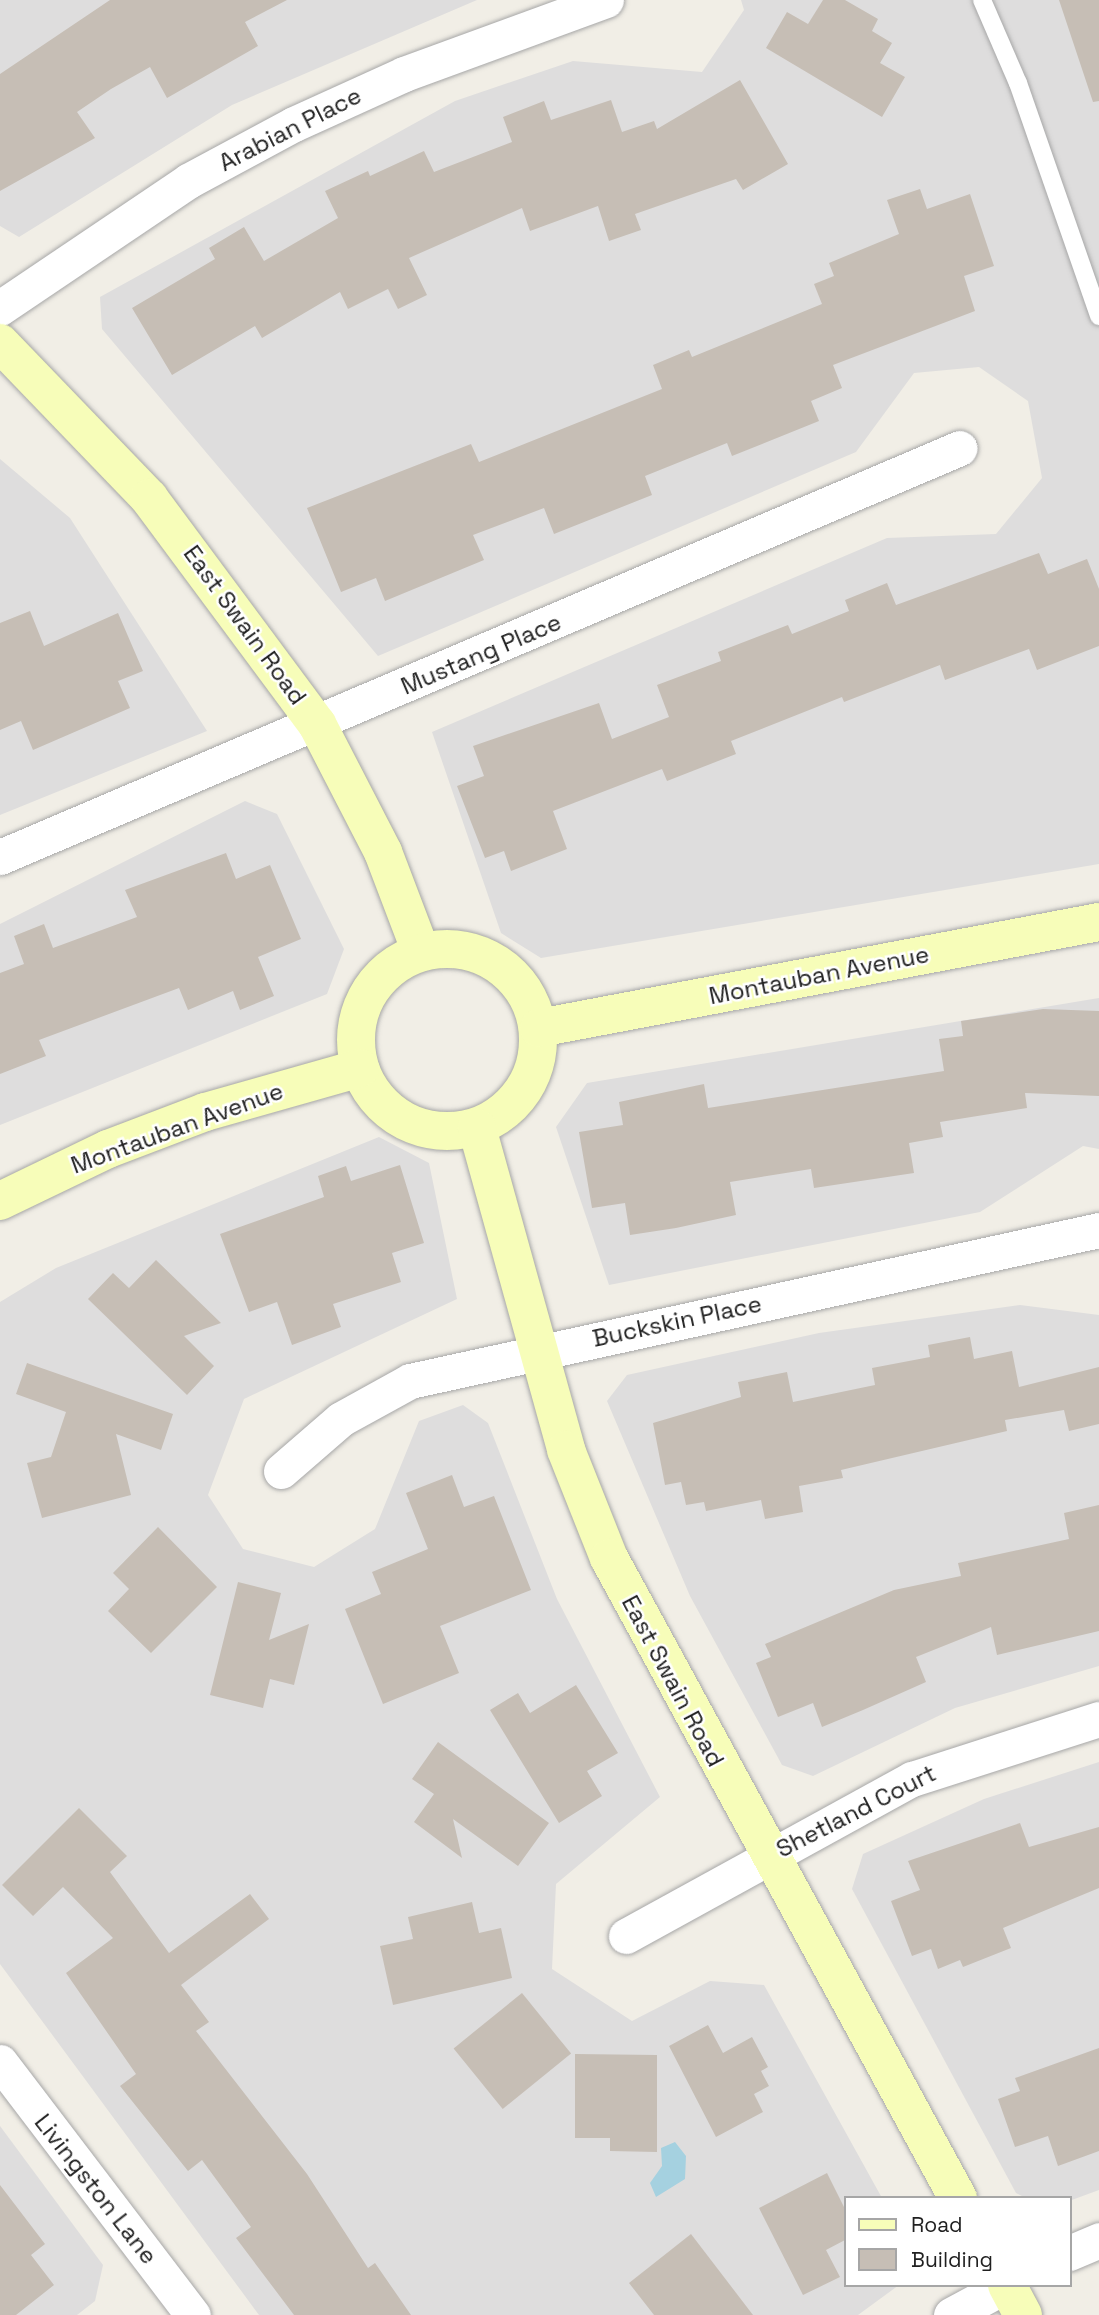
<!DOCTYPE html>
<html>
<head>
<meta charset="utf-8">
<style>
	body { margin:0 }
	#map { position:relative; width:1099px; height:2315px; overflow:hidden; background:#f1eee6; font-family:"Space Grotesk",sans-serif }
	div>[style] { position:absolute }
	.residential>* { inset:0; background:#dedddd }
	.water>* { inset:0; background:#a5d1e0 }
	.building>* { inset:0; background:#c6beb5; transform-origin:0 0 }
	.roads { filter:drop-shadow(0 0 2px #a7a7a7) drop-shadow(0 0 2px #a7a7a7) }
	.lane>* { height:18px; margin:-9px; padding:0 9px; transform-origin:9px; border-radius:9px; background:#fff }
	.street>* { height:35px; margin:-17.5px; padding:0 17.5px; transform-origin:17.5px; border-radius:17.5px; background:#fff }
	.secondary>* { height:38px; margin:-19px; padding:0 19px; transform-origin:19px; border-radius:19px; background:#f7fdb9 }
	.secondary>.ring { margin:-19px; padding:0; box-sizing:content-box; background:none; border:38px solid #f7fdb9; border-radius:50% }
	span { translate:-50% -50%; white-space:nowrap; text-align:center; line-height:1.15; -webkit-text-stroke:5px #fff; paint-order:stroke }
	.street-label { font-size:24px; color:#202020 }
	.legend { position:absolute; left:844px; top:2196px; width:228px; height:91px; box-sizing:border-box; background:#fff; border:2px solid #a6a6a6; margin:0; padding:9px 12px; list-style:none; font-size:21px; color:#202020 }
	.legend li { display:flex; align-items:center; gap:14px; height:35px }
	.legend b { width:35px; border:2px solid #a6a6a6 }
</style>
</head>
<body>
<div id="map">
	<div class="residential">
		<i style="clip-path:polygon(0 0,477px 0,232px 105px,19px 237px,0 226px)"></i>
		<i style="clip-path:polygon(741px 0,1099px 0,1099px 864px,541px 958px,501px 933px,432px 732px,887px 538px,996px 534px,1042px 478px,1028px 401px,979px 367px,914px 373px,856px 452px,378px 656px,102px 329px,100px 297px,455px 101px,573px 61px,702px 72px,744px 10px)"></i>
		<i style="clip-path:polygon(0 459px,70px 518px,207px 731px,0 815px)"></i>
		<i style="clip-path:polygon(245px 801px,277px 814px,344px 949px,327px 994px,0 1125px,0 924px)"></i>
		<i style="clip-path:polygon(1099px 998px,1099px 1149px,1083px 1146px,980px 1212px,609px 1285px,556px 1127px,587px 1083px)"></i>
		<i style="clip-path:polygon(379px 1137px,429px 1163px,457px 1299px,244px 1399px,208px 1495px,243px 1549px,314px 1567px,375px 1529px,419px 1421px,463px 1405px,488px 1423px,557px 1599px,660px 1797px,556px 1884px,552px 1969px,632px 2021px,710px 1981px,764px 1985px,882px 2198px,845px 2198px,845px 2285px,899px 2285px,858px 2315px,259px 2315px,0 1964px,0 1302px,56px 1268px)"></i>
		<i style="clip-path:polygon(1020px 1305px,1099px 1315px,1099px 1666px,955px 1708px,813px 1776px,782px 1765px,690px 1596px,607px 1401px,627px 1375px,819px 1333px)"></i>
		<i style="clip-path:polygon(1099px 1762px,1099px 2190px,1069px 2201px,1026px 2198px,1016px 2193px,852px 1889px,863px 1854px,984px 1799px)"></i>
		<i style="clip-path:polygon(0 2126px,103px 2265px,95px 2301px,77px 2315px,0 2315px)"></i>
	</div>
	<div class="water">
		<i style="clip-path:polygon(675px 2142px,686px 2156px,685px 2179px,656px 2197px,650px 2183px,662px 2166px,661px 2148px)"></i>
	</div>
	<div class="building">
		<i style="clip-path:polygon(110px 0,287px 0,245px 22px,258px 46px,167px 98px,150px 67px,111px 89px,77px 112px,95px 138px,0 191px,0 74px)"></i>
		<i style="clip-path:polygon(823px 0,845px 0,878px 19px,872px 31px,892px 43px,880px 63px,905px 77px,882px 117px,766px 48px,787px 12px,808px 24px)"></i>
		<i style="clip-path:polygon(1059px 0,1099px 0,1099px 101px,1093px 102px)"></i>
		<i style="clip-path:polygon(740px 80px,788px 164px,743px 190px,736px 179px,635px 214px,641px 230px,609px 241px,598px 206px,530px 231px,522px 208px,409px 258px,427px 295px,398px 309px,388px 289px,348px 309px,340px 292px,262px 338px,255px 326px,172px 375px,132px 308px,215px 259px,209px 248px,244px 227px,264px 261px,338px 218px,325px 191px,368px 171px,370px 176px,424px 151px,434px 172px,512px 142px,503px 117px,544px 101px,551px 120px,611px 100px,622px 132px,654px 121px,657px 129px)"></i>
		<i style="clip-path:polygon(920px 189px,927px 209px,970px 194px,994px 266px,964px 276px,975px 311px,833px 365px,842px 388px,811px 401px,819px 421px,732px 456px,727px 443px,645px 476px,652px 495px,554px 534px,544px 508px,473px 535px,484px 560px,385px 601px,376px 578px,341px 592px,307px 508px,471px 444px,479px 462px,662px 389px,653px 365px,689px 350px,692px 357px,822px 304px,814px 284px,834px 276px,829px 263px,899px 234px,887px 200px)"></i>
		<i style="clip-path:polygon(1039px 553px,1048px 574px,1087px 559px,1099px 589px,1099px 646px,1037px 670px,1029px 649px,945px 680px,940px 665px,844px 702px,842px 697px,731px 741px,736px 754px,667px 781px,662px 769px,553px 811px,567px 849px,511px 871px,504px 851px,485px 858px,457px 786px,484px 776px,473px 746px,599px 703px,612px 739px,669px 717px,657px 685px,721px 661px,718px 652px,788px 625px,792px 634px,849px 611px,845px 600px,887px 583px,896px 605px)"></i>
		<i style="clip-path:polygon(30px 611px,44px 646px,118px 613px,143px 671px,118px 681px,130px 708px,33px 750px,21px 721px,0 730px,0 623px)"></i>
		<i style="clip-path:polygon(226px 853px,236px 879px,270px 865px,301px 939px,258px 957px,274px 996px,240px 1010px,233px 991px,188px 1010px,179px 988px,39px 1040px,46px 1056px,0 1074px,0 973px,24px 964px,14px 936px,44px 924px,53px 948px,137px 917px,125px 890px)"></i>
		<i style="clip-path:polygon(1043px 1009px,1099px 1011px,1099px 1096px,1025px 1093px,1027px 1108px,940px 1122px,943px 1137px,909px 1143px,914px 1173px,814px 1188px,811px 1169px,730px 1182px,736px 1215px,676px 1228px,630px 1235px,625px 1203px,592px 1208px,579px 1132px,623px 1125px,619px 1102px,704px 1084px,708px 1108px,944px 1071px,939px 1039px,963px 1036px,961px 1021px)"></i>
		<i style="clip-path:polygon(400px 1165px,424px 1243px,392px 1253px,401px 1282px,333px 1304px,341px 1327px,292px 1345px,277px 1302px,249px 1312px,220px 1234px,324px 1197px,318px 1176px,346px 1166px,351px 1181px)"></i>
		<i style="clip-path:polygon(156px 1260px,221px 1323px,184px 1336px,214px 1366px,187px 1395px,88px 1299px,113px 1273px,129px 1288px)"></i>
		<i style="clip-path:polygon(970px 1337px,974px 1359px,1012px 1351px,1019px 1387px,1099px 1367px,1099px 1424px,1069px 1431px,1064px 1410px,1005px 1420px,1007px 1431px,841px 1470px,843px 1478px,799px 1486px,803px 1512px,765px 1519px,761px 1500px,706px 1511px,704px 1502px,686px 1505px,681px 1482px,665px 1485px,653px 1423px,741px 1397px,738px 1382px,787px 1372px,793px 1402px,875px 1385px,872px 1368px,930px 1357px,928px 1345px)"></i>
		<i style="clip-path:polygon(27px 1363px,173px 1414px,161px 1450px,116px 1434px,131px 1495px,42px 1518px,27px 1463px,51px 1457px,66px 1412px,16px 1394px)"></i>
		<i style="clip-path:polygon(452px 1475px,464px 1507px,494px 1496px,531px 1590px,440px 1626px,459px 1673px,383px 1704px,345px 1609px,381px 1594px,372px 1572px,428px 1549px,406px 1493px)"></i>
		<i style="clip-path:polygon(1099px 1505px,1099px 1631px,997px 1655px,991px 1627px,916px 1657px,926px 1682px,863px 1710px,822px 1727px,813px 1703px,778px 1717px,756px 1663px,771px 1657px,765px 1644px,894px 1590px,961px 1576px,958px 1563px,1069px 1539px,1064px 1513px)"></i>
		<i style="clip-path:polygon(158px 1527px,217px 1587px,151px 1653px,108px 1611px,129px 1589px,113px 1573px)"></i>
		<i style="clip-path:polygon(238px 1582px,281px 1593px,269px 1640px,309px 1624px,294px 1685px,270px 1679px,263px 1708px,210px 1695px)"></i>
		<i style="clip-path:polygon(576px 1685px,618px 1753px,587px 1771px,602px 1796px,559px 1823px,490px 1710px,518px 1693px,530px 1713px)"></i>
		<i style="clip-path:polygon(438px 1742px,549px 1823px,518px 1866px,453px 1819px,462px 1858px,414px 1822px,434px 1794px,412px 1779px)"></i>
		<i style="clip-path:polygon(79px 1808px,127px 1856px,110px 1872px,169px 1953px,250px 1894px,269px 1919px,181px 1985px,209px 2022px,196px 2031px,307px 2174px,368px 2268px,375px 2263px,411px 2315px,294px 2315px,236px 2238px,251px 2227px,202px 2160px,188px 2171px,120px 2086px,136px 2074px,66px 1973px,113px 1938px,63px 1887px,33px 1916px,2px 1885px)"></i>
		<i style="clip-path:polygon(1020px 1823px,1029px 1847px,1099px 1827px,1099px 1888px,1003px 1928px,1011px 1948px,963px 1967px,960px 1960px,938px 1969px,931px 1949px,912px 1956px,891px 1901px,920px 1890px,908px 1861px)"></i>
		<i style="clip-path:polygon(472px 1902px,479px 1933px,501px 1928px,512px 1978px,393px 2005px,380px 1946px,413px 1939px,408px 1917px)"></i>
		<i style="left:522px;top:1993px;width:78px;height:88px;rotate:51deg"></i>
		<i style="clip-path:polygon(708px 2025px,723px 2053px,752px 2037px,768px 2067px,761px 2071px,769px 2086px,754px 2094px,763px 2112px,716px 2137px,669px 2046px)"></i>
		<i style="clip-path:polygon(1099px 2048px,1099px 2151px,1058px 2166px,1048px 2136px,1015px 2147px,998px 2099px,1020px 2091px,1015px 2078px)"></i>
		<i style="clip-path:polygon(575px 2054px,657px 2055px,657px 2152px,610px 2151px,610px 2138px,575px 2138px)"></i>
		<i style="clip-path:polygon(827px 2173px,845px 2209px,845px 2240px,826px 2250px,840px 2277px,803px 2295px,759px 2208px)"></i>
		<i style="clip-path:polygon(0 2185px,45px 2244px,31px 2255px,54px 2285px,16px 2315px,0 2315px)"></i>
		<i style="clip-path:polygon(691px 2234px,753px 2315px,654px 2315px,629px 2283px)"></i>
	</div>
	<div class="roads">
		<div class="lane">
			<i style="left:982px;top:0;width:90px;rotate:66.6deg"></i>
			<i style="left:1018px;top:83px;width:247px;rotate:70.8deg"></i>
		</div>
		<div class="street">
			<i style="left:0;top:308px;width:227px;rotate:-34deg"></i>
			<i style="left:188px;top:181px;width:120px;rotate:-28.3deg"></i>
			<i style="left:294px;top:124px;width:121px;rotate:-24.4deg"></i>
			<i style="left:404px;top:74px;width:215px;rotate:-20.1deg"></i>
			<i style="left:0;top:857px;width:1043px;rotate:-23.08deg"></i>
			<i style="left:281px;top:1471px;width:79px;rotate:-40.9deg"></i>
			<i style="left:341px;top:1419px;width:79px;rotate:-28.8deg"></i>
			<i style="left:410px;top:1381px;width:705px;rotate:-12.36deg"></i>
			<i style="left:626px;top:1936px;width:326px;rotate:-28.8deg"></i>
			<i style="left:912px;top:1779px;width:196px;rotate:-17.8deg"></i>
			<i style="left:0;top:2062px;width:318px;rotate:52.7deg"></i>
			<i style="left:1069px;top:2253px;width:33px;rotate:-23deg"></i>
			<i style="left:951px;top:2315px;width:64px;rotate:-28.2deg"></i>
		</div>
		<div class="secondary">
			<i style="left:0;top:343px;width:215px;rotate:46.1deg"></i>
			<i style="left:149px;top:498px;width:282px;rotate:53.4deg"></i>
			<i style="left:317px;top:724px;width:144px;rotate:62.7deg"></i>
			<i style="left:383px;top:852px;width:107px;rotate:69.2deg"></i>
			<i class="ring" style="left:356px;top:949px;width:144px;height:144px"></i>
			<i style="left:539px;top:1028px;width:570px;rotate:-10.72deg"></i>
			<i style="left:477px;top:1128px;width:334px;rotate:74.5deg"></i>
			<i style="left:566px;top:1450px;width:116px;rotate:68.3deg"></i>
			<i style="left:609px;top:1558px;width:729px;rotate:61.4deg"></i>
			<i style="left:0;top:1201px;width:120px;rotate:-25.7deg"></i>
			<i style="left:108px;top:1149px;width:104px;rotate:-20.9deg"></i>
			<i style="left:205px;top:1112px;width:161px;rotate:-15.8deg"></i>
			<i style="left:1007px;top:2285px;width:34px;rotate:62deg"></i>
		</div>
	</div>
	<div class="street-label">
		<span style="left:290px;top:129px;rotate:-27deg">Arabian Place</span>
		<span style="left:245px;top:625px;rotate:54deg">East Swain Road</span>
		<span style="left:481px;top:654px;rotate:-23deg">Mustang Place</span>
		<span style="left:819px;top:975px;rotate:-11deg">Montauban Avenue</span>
		<span style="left:177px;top:1128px;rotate:-20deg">Montauban Avenue</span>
		<span style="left:677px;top:1321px;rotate:-12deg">Buckskin Place</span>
		<span style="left:673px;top:1681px;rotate:62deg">East Swain Road</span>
		<span style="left:856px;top:1811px;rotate:-27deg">Shetland Court</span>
		<span style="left:96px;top:2189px;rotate:52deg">Livingston Lane</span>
	</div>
	<ul class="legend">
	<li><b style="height:9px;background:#f7fdb9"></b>Road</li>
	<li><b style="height:19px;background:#c6beb5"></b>Building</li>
	</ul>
</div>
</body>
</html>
